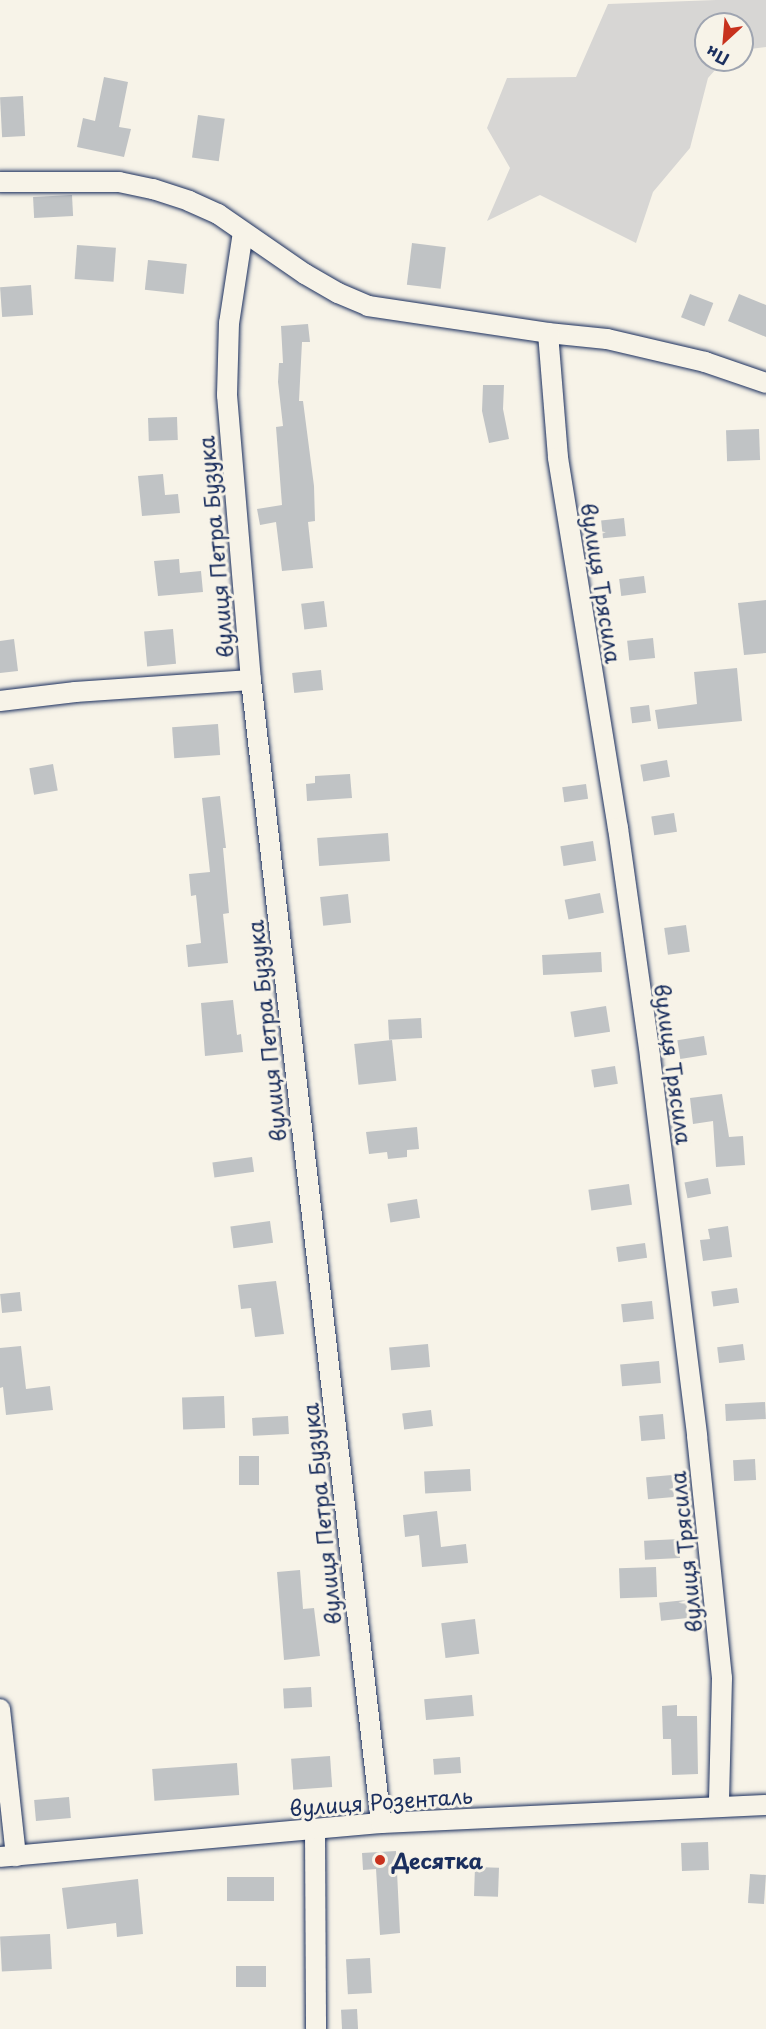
<!DOCTYPE html>
<html>
<head>
<meta charset="utf-8">
<style>
	body { margin:0 }
	#map { position:relative; width:766px; height:2029px; overflow:hidden; background:#f7f3e8; font-family:"Playpen Sans",sans-serif }
	div>[style] { position:absolute }
	.green>* { inset:0; background:#d7d6d4 }
	.building>* { inset:0; background:#c0c3c5; transform-origin:0 0 }
	.roads { filter:drop-shadow(0 0 2px #1b2f5e) drop-shadow(0 0 2px #1b2f5e) }
	.minor>* { height:20px; margin:-10px; padding:0 10px; transform-origin:10px; border-radius:10px; background:#f7f3e8 }
	.dots>* { width:16px; height:16px; translate:-50% -50%; box-sizing:border-box; border:3px solid #f7f3e8; border-radius:50% }
	span { translate:-50% -50%; white-space:nowrap; text-align:center; line-height:1.15; -webkit-text-stroke:6px #f7f3e8; paint-order:stroke }
	.street-label { font-size:21px; color:#1b2f5e }
	.poi-label { font-size:21px; color:#1b2f5e; font-weight:700 }
	.left { translate:0 -50%; text-align:left }
	.north { position:absolute; left:694px; top:12px; width:60px; height:60px; box-sizing:border-box; background:#f7f3e8; border:2px solid #9fa5b1; border-radius:50%; rotate:206deg; font-size:16px; font-weight:700; line-height:24px; text-align:center; color:#1b2f5e }
	.north::after { content:''; display:block; margin:auto; width:21px; height:27px; background:#c8321e; clip-path:polygon(50% 0,100% 100%,50% 72%,0 100%) }
</style>
</head>
<body>
<div id="map">
	<div class="green">
		<i style="clip-path:polygon(716px 0,766px 0,766px 47px,742px 50px,742px 24px,706px 24px,706px 60px,724px 60px,708px 78px,690px 148px,653px 192px,636px 243px,540px 195px,487px 221px,510px 168px,487px 128px,507px 78px,576px 77px,608px 4px)"></i>
	</div>
	<div class="building">
		<i style="clip-path:polygon(104px 77px,128px 82px,119px 127px,131px 129px,124px 157px,77px 147px,83px 118px,95px 121px)"></i>
		<i style="left:23px;top:96px;width:40px;height:23px;rotate:87deg"></i>
		<i style="left:198px;top:115px;width:27px;height:43px;rotate:8deg"></i>
		<i style="left:72px;top:195px;width:21px;height:39px;rotate:87deg"></i>
		<i style="left:412px;top:243px;width:34px;height:42px;rotate:7deg"></i>
		<i style="left:77px;top:245px;width:39px;height:34px;rotate:4deg"></i>
		<i style="left:148px;top:260px;width:39px;height:30px;rotate:6deg"></i>
		<i style="left:31px;top:285px;width:30px;height:31px;rotate:86deg"></i>
		<i style="left:690px;top:294px;width:25px;height:25px;rotate:21deg"></i>
		<i style="clip-path:polygon(739px 294px,766px 305px,766px 337px,728px 321px)"></i>
		<i style="clip-path:polygon(308px 324px,310px 342px,302px 342px,299px 401px,303px 401px,314px 486px,315px 521px,308px 522px,313px 568px,282px 571px,276px 522px,260px 525px,257px 509px,282px 505px,276px 427px,283px 426px,278px 382px,279px 363px,283px 363px,281px 326px)"></i>
		<i style="clip-path:polygon(483px 385px,504px 385px,503px 409px,509px 439px,489px 443px,482px 411px)"></i>
		<i style="left:177px;top:417px;width:23px;height:29px;rotate:88deg"></i>
		<i style="left:759px;top:429px;width:31px;height:33px;rotate:88deg"></i>
		<i style="clip-path:polygon(163px 474px,165px 495px,178px 494px,180px 513px,142px 516px,138px 476px)"></i>
		<i style="left:624px;top:518px;width:18px;height:23px;rotate:84deg"></i>
		<i style="clip-path:polygon(179px 559px,180px 573px,201px 571px,203px 592px,158px 596px,154px 561px)"></i>
		<i style="left:644px;top:576px;width:17px;height:25px;rotate:83deg"></i>
		<i style="clip-path:polygon(766px 600px,766px 653px,744px 655px,738px 603px)"></i>
		<i style="left:324px;top:601px;width:26px;height:23px;rotate:83deg"></i>
		<i style="left:173px;top:629px;width:35px;height:29px;rotate:85deg"></i>
		<i style="left:653px;top:638px;width:20px;height:26px;rotate:84deg"></i>
		<i style="clip-path:polygon(14px 639px,18px 671px,0 673px,0 641px)"></i>
		<i style="clip-path:polygon(737px 668px,742px 721px,658px 729px,655px 710px,697px 704px,694px 672px)"></i>
		<i style="left:321px;top:670px;width:20px;height:29px;rotate:84deg"></i>
		<i style="left:649px;top:705px;width:16px;height:19px;rotate:83deg"></i>
		<i style="left:218px;top:724px;width:31px;height:46px;rotate:86deg"></i>
		<i style="left:667px;top:760px;width:17px;height:27px;rotate:80deg"></i>
		<i style="left:53px;top:764px;width:27px;height:24px;rotate:80deg"></i>
		<i style="clip-path:polygon(350px 774px,352px 798px,307px 801px,306px 784px,315px 783px,315px 776px)"></i>
		<i style="left:586px;top:784px;width:15px;height:24px;rotate:82deg"></i>
		<i style="clip-path:polygon(220px 796px,226px 848px,223px 848px,229px 913px,223px 914px,228px 963px,188px 967px,186px 945px,201px 943px,196px 895px,191px 896px,189px 874px,210px 872px,202px 798px)"></i>
		<i style="left:674px;top:813px;width:19px;height:23px;rotate:81deg"></i>
		<i style="left:388px;top:833px;width:28px;height:71px;rotate:86deg"></i>
		<i style="left:593px;top:841px;width:20px;height:33px;rotate:81deg"></i>
		<i style="left:600px;top:893px;width:20px;height:36px;rotate:79deg"></i>
		<i style="left:348px;top:894px;width:29px;height:28px;rotate:84deg"></i>
		<i style="left:686px;top:925px;width:27px;height:22px;rotate:82deg"></i>
		<i style="left:601px;top:952px;width:20px;height:59px;rotate:87deg"></i>
		<i style="clip-path:polygon(233px 1000px,237px 1035px,241px 1034px,243px 1052px,205px 1056px,201px 1003px)"></i>
		<i style="left:606px;top:1006px;width:26px;height:36px;rotate:81deg"></i>
		<i style="left:421px;top:1018px;width:20px;height:33px;rotate:87deg"></i>
		<i style="left:704px;top:1036px;width:19px;height:27px;rotate:81deg"></i>
		<i style="left:392px;top:1040px;width:41px;height:38px;rotate:84deg"></i>
		<i style="left:615px;top:1066px;width:18px;height:24px;rotate:81deg"></i>
		<i style="clip-path:polygon(722px 1094px,729px 1137px,743px 1136px,745px 1165px,716px 1167px,713px 1121px,693px 1124px,690px 1098px)"></i>
		<i style="clip-path:polygon(417px 1127px,419px 1149px,407px 1150px,407px 1157px,388px 1159px,387px 1152px,369px 1154px,366px 1132px)"></i>
		<i style="left:252px;top:1157px;width:15px;height:40px;rotate:82deg"></i>
		<i style="left:708px;top:1178px;width:16px;height:24px;rotate:79deg"></i>
		<i style="left:629px;top:1184px;width:21px;height:41px;rotate:82deg"></i>
		<i style="left:417px;top:1199px;width:19px;height:30px;rotate:81deg"></i>
		<i style="left:270px;top:1221px;width:22px;height:40px;rotate:82deg"></i>
		<i style="clip-path:polygon(728px 1226px,732px 1257px,703px 1261px,700px 1240px,710px 1239px,708px 1229px)"></i>
		<i style="left:645px;top:1243px;width:15px;height:29px;rotate:82deg"></i>
		<i style="clip-path:polygon(276px 1281px,284px 1334px,255px 1337px,251px 1308px,241px 1309px,238px 1285px)"></i>
		<i style="left:737px;top:1288px;width:15px;height:26px;rotate:82deg"></i>
		<i style="left:20px;top:1292px;width:19px;height:20px;rotate:84deg"></i>
		<i style="left:652px;top:1301px;width:18px;height:31px;rotate:84deg"></i>
		<i style="left:428px;top:1344px;width:23px;height:39px;rotate:85deg"></i>
		<i style="left:743px;top:1344px;width:16px;height:26px;rotate:83deg"></i>
		<i style="clip-path:polygon(21px 1346px,26px 1389px,50px 1386px,53px 1410px,6px 1415px,3px 1387px,0 1388px,0 1348px)"></i>
		<i style="left:659px;top:1361px;width:22px;height:39px;rotate:85deg"></i>
		<i style="left:224px;top:1396px;width:32px;height:42px;rotate:88deg"></i>
		<i style="left:765px;top:1402px;width:17px;height:40px;rotate:87deg"></i>
		<i style="left:431px;top:1410px;width:16px;height:29px;rotate:83deg"></i>
		<i style="left:663px;top:1414px;width:25px;height:24px;rotate:85deg"></i>
		<i style="left:288px;top:1416px;width:18px;height:36px;rotate:87deg"></i>
		<i style="left:259px;top:1456px;width:29px;height:20px;rotate:90deg"></i>
		<i style="left:755px;top:1459px;width:21px;height:22px;rotate:87deg"></i>
		<i style="left:470px;top:1469px;width:22px;height:46px;rotate:87deg"></i>
		<i style="left:672px;top:1475px;width:22px;height:26px;rotate:85deg"></i>
		<i style="clip-path:polygon(437px 1511px,441px 1547px,466px 1544px,468px 1563px,422px 1567px,419px 1535px,405px 1537px,403px 1515px)"></i>
		<i style="left:679px;top:1539px;width:19px;height:35px;rotate:87deg"></i>
		<i style="left:656px;top:1567px;width:30px;height:37px;rotate:88deg"></i>
		<i style="clip-path:polygon(300px 1570px,303px 1609px,314px 1608px,320px 1656px,284px 1660px,277px 1572px)"></i>
		<i style="left:686px;top:1600px;width:18px;height:27px;rotate:84deg"></i>
		<i style="left:475px;top:1619px;width:35px;height:34px;rotate:83deg"></i>
		<i style="left:311px;top:1687px;width:20px;height:28px;rotate:87deg"></i>
		<i style="left:472px;top:1695px;width:21px;height:48px;rotate:85deg"></i>
		<i style="clip-path:polygon(677px 1705px,677px 1716px,697px 1716px,698px 1774px,672px 1775px,671px 1739px,663px 1739px,662px 1706px)"></i>
		<i style="left:330px;top:1756px;width:31px;height:39px;rotate:86deg"></i>
		<i style="left:460px;top:1757px;width:16px;height:27px;rotate:86deg"></i>
		<i style="left:237px;top:1763px;width:32px;height:85px;rotate:86deg"></i>
		<i style="left:69px;top:1797px;width:21px;height:35px;rotate:85deg"></i>
		<i style="left:708px;top:1842px;width:28px;height:27px;rotate:88deg"></i>
		<i style="clip-path:polygon(396px 1851px,400px 1933px,380px 1935px,376px 1869px,363px 1870px,362px 1853px)"></i>
		<i style="left:475px;top:1867px;width:24px;height:29px;rotate:2deg"></i>
		<i style="left:750px;top:1874px;width:16px;height:29px;rotate:4deg"></i>
		<i style="left:227px;top:1877px;width:47px;height:24px"></i>
		<i style="clip-path:polygon(138px 1879px,143px 1934px,117px 1937px,116px 1923px,67px 1929px,62px 1888px)"></i>
		<i style="left:50px;top:1934px;width:35px;height:50px;rotate:87deg"></i>
		<i style="left:370px;top:1958px;width:35px;height:24px;rotate:87deg"></i>
		<i style="left:266px;top:1966px;width:21px;height:30px;rotate:90deg"></i>
		<i style="left:357px;top:2009px;width:20px;height:16px;rotate:87deg"></i>
	</div>
	<div class="roads">
		<div class="minor">
			<i style="left:0;top:182px;width:119px"></i>
			<i style="left:119px;top:182px;width:35px;rotate:12deg"></i>
			<i style="left:153px;top:189px;width:38px;rotate:18deg"></i>
			<i style="left:189px;top:201px;width:32px;rotate:24deg"></i>
			<i style="left:218px;top:214px;width:106px;rotate:34.6deg"></i>
			<i style="left:305px;top:274px;width:38px;rotate:30deg"></i>
			<i style="left:338px;top:293px;width:33px;rotate:23deg"></i>
			<i style="left:368px;top:306px;width:182px;rotate:8.5deg"></i>
			<i style="left:548px;top:333px;width:59px;rotate:5.8deg"></i>
			<i style="left:607px;top:339px;width:101px;rotate:13.2deg"></i>
			<i style="left:705px;top:362px;width:65px;rotate:19deg"></i>
			<i style="left:243px;top:232px;width:92px;rotate:98.7deg"></i>
			<i style="left:229px;top:323px;width:72px;rotate:91.6deg"></i>
			<i style="left:227px;top:395px;width:286px;rotate:85.2deg"></i>
			<i style="left:251px;top:680px;width:1150px;rotate:83.51deg"></i>
			<i style="left:548px;top:333px;width:125px;rotate:85.4deg"></i>
			<i style="left:558px;top:458px;width:375px;rotate:80.8deg"></i>
			<i style="left:618px;top:828px;width:231px;rotate:82deg"></i>
			<i style="left:650px;top:1057px;width:382px;rotate:82.9deg"></i>
			<i style="left:697px;top:1436px;width:243px;rotate:84.1deg"></i>
			<i style="left:722px;top:1678px;width:127px;rotate:91.4deg"></i>
			<i style="left:0;top:701px;width:76px;rotate:-6.8deg"></i>
			<i style="left:75px;top:692px;width:176px;rotate:-3.9deg"></i>
			<i style="left:0;top:1709px;width:148px;rotate:83.8deg"></i>
			<i style="left:315px;top:1829px;width:200px;rotate:89.7deg"></i>
			<i style="left:0;top:1857px;width:383px;rotate:-5.1deg"></i>
			<i style="left:381px;top:1823px;width:385px;rotate:-2.7deg"></i>
		</div>
	</div>
	<div class="dots">
		<i style="left:380px;top:1860px;background:#c8321e"></i>
	</div>
	<div class="street-label">
		<span style="left:215px;top:547px;rotate:-95deg">вулиця Петра Бузука</span>
		<span style="left:602px;top:583px;rotate:81deg">вулиця Трясила</span>
		<span style="left:266px;top:1031px;rotate:-96deg">вулиця Петра Бузука</span>
		<span style="left:674px;top:1064px;rotate:82deg">вулиця Трясила</span>
		<span style="left:321px;top:1514px;rotate:-96deg">вулиця Петра Бузука</span>
		<span style="left:685px;top:1552px;rotate:-96deg">вулиця Трясила</span>
		<span style="left:381px;top:1801px;rotate:-4deg">вулиця Розенталь</span>
	</div>
	<div class="poi-label">
		<span class="left" style="left:392px;top:1860px">Десятка</span>
	</div>
	<div class="north">Пн</div>
</div>
</body>
</html>
